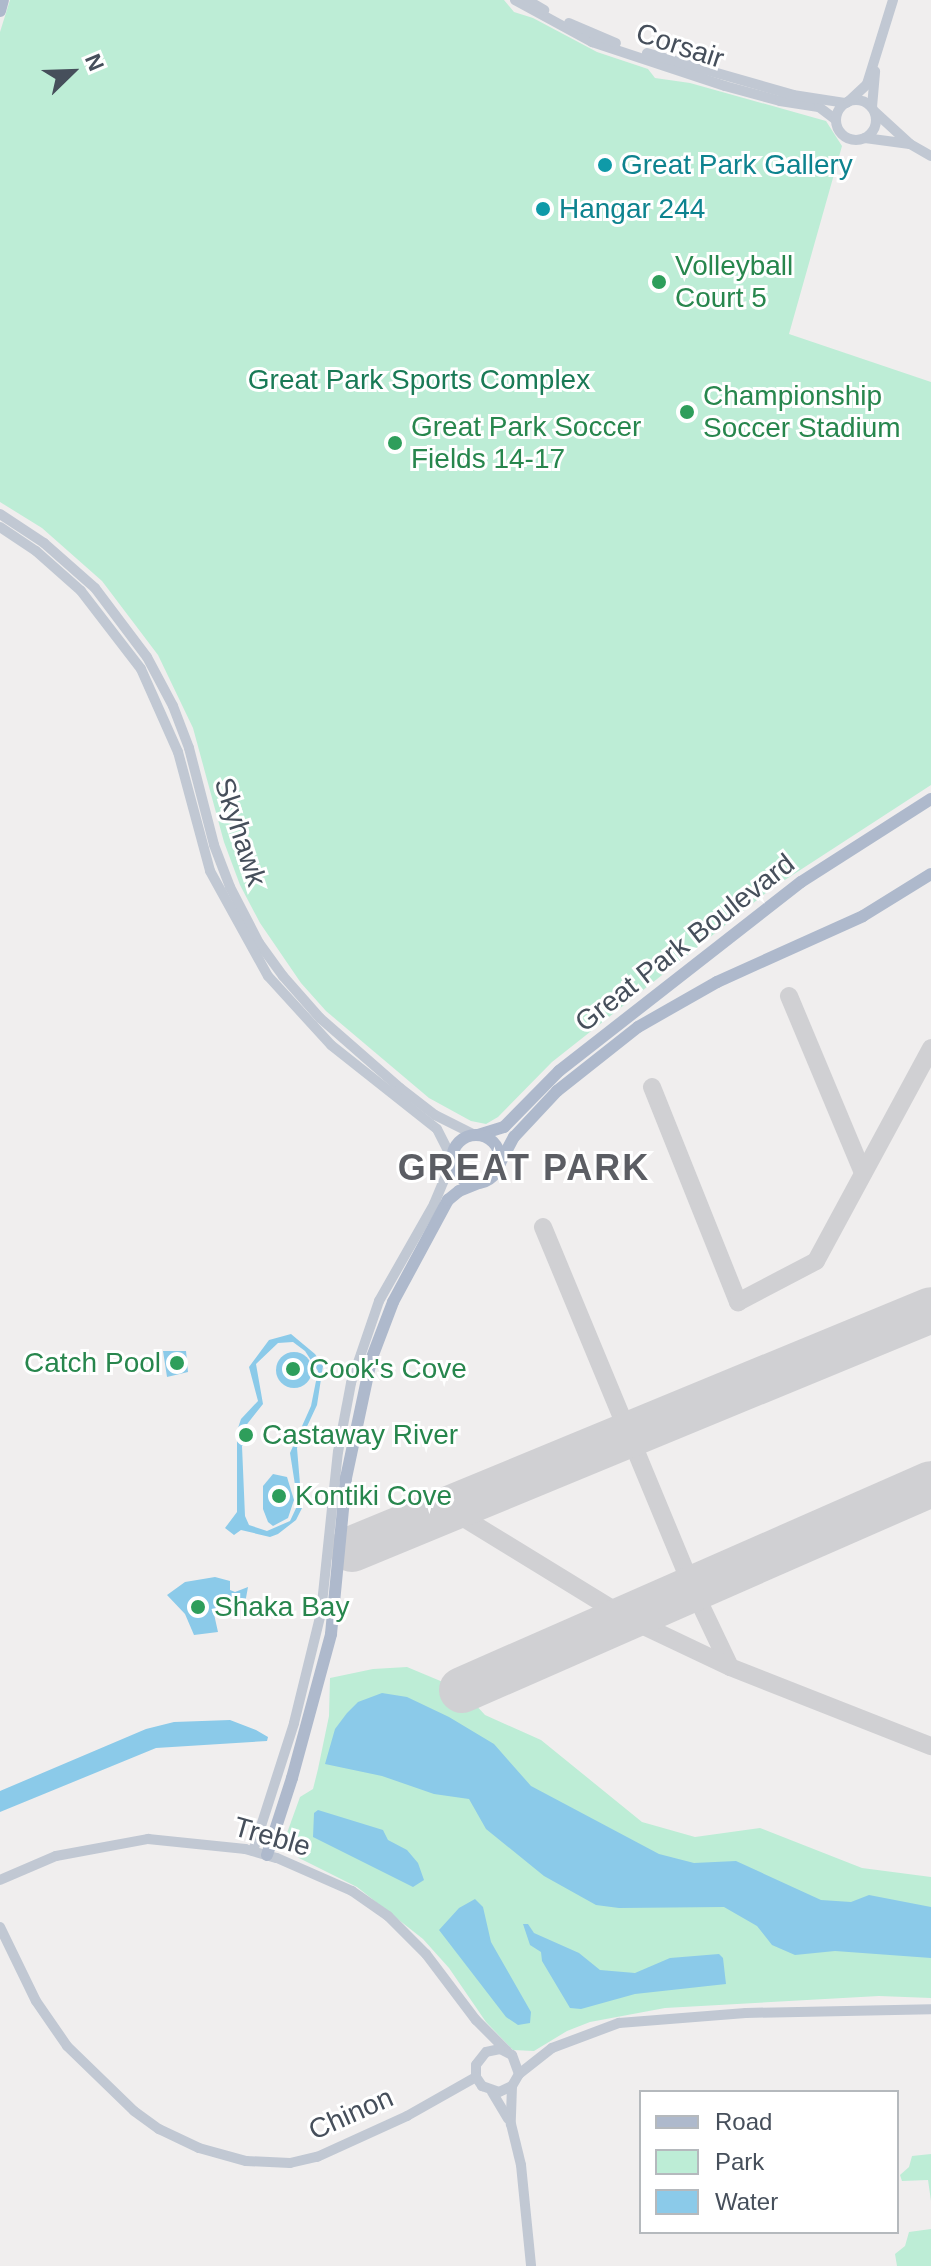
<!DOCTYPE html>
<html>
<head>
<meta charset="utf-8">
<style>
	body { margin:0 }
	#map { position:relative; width:931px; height:2266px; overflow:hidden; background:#f0eeee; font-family:Helvetica,sans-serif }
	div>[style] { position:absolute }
	.green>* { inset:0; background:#bdedd6 }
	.water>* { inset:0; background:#8bcae9 }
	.round { border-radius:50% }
	.taxiway>* { height:18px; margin:-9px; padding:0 9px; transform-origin:9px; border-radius:9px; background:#d0d0d3 }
	.runway>* { height:46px; margin:-23px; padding:0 23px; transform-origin:23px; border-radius:23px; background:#d0d0d3 }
	.minor>* { height:10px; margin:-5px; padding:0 5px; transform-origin:5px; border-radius:5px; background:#c1c8d3 }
	.minor>.ring { margin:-5px; padding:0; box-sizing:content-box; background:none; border:10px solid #c1c8d3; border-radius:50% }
	.major>* { height:12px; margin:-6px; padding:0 6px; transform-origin:6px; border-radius:6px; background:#aeb9cc }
	.major>.ring { margin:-6px; padding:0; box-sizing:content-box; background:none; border:12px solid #aeb9cc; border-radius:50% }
	.dots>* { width:22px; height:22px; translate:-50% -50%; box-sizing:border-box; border:4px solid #fff; border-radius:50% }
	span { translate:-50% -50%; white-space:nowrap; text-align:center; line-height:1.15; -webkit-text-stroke:6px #fff; paint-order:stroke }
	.street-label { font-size:28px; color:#464f5b }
	.culture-label { font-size:28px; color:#0d838f }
	.left { translate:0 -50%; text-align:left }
	.leisure-label { font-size:28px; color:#27864d }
	.right { translate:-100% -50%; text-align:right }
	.park-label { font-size:28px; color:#197a56 }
	.district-label { font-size:36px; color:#5b5d63; font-weight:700; letter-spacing:2px }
	.legend { position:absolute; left:639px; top:2090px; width:260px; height:144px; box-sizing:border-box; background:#fff; border:2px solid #b5b9bd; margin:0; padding:10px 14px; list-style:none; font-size:24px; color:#464f5b }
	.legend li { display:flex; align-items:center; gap:16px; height:40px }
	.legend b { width:40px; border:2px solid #b5b9bd }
	.north { position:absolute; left:32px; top:32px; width:80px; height:80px; -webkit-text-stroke:6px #fff; paint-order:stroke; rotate:67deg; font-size:22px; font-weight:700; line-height:32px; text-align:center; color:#464f5b }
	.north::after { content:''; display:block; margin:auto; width:28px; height:36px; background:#464f5b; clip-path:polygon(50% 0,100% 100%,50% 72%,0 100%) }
</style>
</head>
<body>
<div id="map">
	<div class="green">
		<i style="clip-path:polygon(10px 0,504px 0,514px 12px,533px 18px,597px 52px,648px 69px,655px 78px,690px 83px,826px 121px,842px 146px,789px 334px,931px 382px,931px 785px,771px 889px,552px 1062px,498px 1117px,486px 1124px,471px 1121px,429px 1098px,326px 1011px,301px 983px,260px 923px,240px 885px,224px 842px,193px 728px,158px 655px,102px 581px,42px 528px,0 502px,0 32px)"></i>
		<i style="clip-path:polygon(407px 1667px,462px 1690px,485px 1715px,541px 1740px,642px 1822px,695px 1837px,760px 1828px,862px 1868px,931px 1877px,931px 1998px,879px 1996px,665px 2008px,590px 2022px,567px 2031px,534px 2051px,513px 2050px,486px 2022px,449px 1968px,423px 1939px,357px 1887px,299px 1858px,290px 1845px,287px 1833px,300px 1797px,313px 1789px,318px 1769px,329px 1716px,330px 1678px,373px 1669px)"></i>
		<i style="clip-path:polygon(931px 2154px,931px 2201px,928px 2180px,902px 2181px,900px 2175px,909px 2167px,912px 2156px)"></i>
		<i style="clip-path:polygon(931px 2229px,931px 2266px,897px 2266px,895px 2254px,905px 2246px,909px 2232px)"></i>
	</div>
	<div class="water">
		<i style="clip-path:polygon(evenodd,291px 1334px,315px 1354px,323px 1366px,317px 1405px,297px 1448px,302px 1508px,296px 1520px,278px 1534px,270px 1537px,241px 1530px,234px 1535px,225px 1528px,237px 1512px,237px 1431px,241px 1419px,258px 1401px,249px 1367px,269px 1340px,291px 1334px,293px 1342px,305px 1351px,318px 1371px,311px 1406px,290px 1453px,298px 1504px,290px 1521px,267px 1531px,249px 1525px,245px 1516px,242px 1446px,255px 1437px,251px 1426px,247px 1431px,244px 1428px,263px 1404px,256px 1364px,278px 1343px,293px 1342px)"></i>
		<i style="clip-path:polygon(163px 1351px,186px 1351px,188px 1372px,167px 1377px)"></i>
		<i class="round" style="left:276px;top:1352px;width:36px;height:36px"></i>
		<i style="clip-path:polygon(273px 1474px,287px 1477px,294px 1500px,288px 1518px,273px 1526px,268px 1522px,263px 1509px,263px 1486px)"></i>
		<i style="clip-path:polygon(215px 1577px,230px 1581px,230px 1590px,235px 1592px,248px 1587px,246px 1598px,237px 1611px,228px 1603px,219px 1604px,214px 1614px,218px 1632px,194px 1635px,185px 1614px,167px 1595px,185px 1582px)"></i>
		<i style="clip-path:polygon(382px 1693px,407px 1697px,449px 1717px,494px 1744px,531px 1786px,659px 1854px,694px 1863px,736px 1861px,821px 1900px,851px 1902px,869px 1895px,931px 1907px,931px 1958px,835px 1951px,795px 1955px,772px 1945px,757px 1926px,724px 1907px,619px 1908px,596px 1905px,544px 1876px,486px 1829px,469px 1799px,434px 1794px,382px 1776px,325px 1764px,335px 1729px,347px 1713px,358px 1702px)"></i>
		<i style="clip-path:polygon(230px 1720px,256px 1730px,268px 1737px,267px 1741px,156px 1748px,0 1812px,0 1791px,146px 1729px,174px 1722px)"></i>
		<i style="clip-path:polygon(318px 1810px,383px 1830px,388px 1840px,407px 1850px,418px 1863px,424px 1880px,413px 1887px,313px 1837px,314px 1813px)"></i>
		<i style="clip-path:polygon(475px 1899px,483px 1907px,491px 1942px,531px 2012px,530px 2023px,518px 2025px,506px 2017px,439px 1930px,459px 1908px)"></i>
		<i style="clip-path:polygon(523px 1924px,528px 1924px,534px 1933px,579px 1953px,600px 1970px,635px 1973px,670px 1958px,719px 1954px,723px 1958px,726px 1984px,635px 1994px,581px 2009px,570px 2008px,542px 1961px,541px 1952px,530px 1945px)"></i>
	</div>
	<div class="taxiway">
		<i style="left:789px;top:996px;width:192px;rotate:67.3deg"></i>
		<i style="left:652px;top:1087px;width:232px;rotate:68.2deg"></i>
		<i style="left:738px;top:1302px;width:88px;rotate:-27.7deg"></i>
		<i style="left:816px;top:1261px;width:242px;rotate:-61.6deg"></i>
		<i style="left:543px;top:1227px;width:392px;rotate:67.5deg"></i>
		<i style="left:693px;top:1589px;width:86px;rotate:64.6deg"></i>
		<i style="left:730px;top:1667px;width:216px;rotate:21.5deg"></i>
		<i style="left:449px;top:1509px;width:209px;rotate:31.5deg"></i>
		<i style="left:627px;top:1618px;width:114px;rotate:25.4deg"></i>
	</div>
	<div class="runway">
		<i style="left:352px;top:1549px;width:626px;rotate:-22.43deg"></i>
		<i style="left:462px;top:1690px;width:512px;rotate:-23.71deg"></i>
	</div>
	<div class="minor">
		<i style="left:515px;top:0;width:88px;rotate:28.6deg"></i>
		<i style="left:592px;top:42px;width:140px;rotate:18.3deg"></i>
		<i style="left:725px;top:86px;width:57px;rotate:15.3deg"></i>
		<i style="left:780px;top:101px;width:39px;rotate:9deg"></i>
		<i style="left:819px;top:107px;width:21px;rotate:37deg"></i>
		<i style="left:527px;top:0;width:20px;rotate:30deg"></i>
		<i style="left:569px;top:23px;width:51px;rotate:23.1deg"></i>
		<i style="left:647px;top:53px;width:152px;rotate:16deg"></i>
		<i style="left:793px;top:95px;width:54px;rotate:8.6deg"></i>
		<i class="ring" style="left:836px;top:100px;width:30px;height:30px"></i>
		<i style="left:848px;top:102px;width:26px;rotate:-43deg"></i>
		<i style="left:867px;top:84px;width:88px;rotate:-72.8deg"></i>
		<i style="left:872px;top:107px;width:36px;rotate:-85deg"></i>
		<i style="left:875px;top:112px;width:47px;rotate:42.4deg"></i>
		<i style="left:910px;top:144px;width:24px;rotate:30deg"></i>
		<i style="left:865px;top:138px;width:45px;rotate:7.6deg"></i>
		<i style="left:0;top:514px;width:53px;rotate:33.4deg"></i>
		<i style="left:44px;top:543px;width:68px;rotate:41.4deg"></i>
		<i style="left:95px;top:588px;width:86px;rotate:53deg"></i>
		<i style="left:147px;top:657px;width:55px;rotate:62deg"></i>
		<i style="left:173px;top:706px;width:45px;rotate:69.1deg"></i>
		<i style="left:189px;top:748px;width:100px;rotate:75.5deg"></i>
		<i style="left:214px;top:845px;width:45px;rotate:69.1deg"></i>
		<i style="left:230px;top:887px;width:63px;rotate:62.6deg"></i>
		<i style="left:259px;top:943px;width:41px;rotate:54deg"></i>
		<i style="left:283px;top:976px;width:56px;rotate:48.6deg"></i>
		<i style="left:320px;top:1018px;width:106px;rotate:41.2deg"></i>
		<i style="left:400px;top:1088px;width:44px;rotate:37.6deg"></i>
		<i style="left:435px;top:1115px;width:45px;rotate:26.6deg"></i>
		<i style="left:0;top:527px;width:43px;rotate:33.7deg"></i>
		<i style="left:36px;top:551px;width:60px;rotate:41.6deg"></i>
		<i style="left:81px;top:591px;width:98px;rotate:52.4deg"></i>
		<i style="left:141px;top:669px;width:91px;rotate:66deg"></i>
		<i style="left:178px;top:752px;width:123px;rotate:74.9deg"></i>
		<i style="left:210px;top:871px;width:120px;rotate:61.1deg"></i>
		<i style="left:268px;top:976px;width:93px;rotate:47.6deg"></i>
		<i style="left:331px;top:1045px;width:135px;rotate:38.4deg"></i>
		<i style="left:437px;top:1129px;width:33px;rotate:63deg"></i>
		<i style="left:253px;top:1851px;width:134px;rotate:-72.2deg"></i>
		<i style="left:294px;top:1723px;width:113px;rotate:-76.2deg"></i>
		<i style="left:321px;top:1613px;width:162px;rotate:-84deg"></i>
		<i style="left:338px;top:1452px;width:70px;rotate:-79.3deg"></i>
		<i style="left:351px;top:1383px;width:87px;rotate:-71.1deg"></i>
		<i style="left:379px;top:1301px;width:112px;rotate:-60.4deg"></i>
		<i style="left:434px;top:1204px;width:47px;rotate:-67.3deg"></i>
		<i style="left:0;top:1880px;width:61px;rotate:-23.2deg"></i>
		<i style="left:56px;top:1856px;width:94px;rotate:-10.5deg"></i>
		<i style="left:148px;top:1839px;width:98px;rotate:5.9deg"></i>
		<i style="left:245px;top:1849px;width:33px;rotate:16deg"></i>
		<i style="left:277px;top:1858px;width:82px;rotate:23.7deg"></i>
		<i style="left:352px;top:1891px;width:44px;rotate:34.8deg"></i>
		<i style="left:388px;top:1916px;width:54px;rotate:45deg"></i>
		<i style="left:426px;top:1954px;width:83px;rotate:52.9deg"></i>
		<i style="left:476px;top:2020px;width:44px;rotate:45deg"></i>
		<i style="left:0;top:1927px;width:82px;rotate:64.1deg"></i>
		<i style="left:36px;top:2001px;width:55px;rotate:55.4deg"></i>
		<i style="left:67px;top:2046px;width:93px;rotate:44.1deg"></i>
		<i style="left:134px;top:2111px;width:31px;rotate:36deg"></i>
		<i style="left:159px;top:2129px;width:44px;rotate:25.4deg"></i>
		<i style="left:199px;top:2148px;width:49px;rotate:15.5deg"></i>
		<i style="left:246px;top:2161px;width:44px;rotate:2.6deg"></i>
		<i style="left:290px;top:2163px;width:28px;rotate:-13deg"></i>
		<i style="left:317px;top:2157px;width:99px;rotate:-24.5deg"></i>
		<i style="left:407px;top:2116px;width:79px;rotate:-29.5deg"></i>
		<i style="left:519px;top:2074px;width:20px;rotate:-110deg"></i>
		<i style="left:512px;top:2055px;width:13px;rotate:-153deg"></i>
		<i style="left:500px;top:2049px;width:14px;rotate:168deg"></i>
		<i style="left:486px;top:2052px;width:16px;rotate:128deg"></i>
		<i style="left:476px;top:2065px;width:12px;rotate:90deg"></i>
		<i style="left:476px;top:2077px;width:11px;rotate:56deg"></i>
		<i style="left:482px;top:2086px;width:18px;rotate:19deg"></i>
		<i style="left:499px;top:2092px;width:14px;rotate:-25deg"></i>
		<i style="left:512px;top:2086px;width:14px;rotate:-60deg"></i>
		<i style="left:519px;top:2074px;width:42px;rotate:-38.2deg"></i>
		<i style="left:552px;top:2048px;width:72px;rotate:-20.5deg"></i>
		<i style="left:619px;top:2023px;width:127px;rotate:-4.5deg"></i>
		<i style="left:746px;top:2013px;width:185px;rotate:-1.2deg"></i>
		<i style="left:512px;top:2086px;width:38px;rotate:92deg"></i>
		<i style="left:511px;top:2124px;width:42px;rotate:76.3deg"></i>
		<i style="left:521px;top:2165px;width:101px;rotate:84.3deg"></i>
		<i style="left:492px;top:2092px;width:31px;rotate:59deg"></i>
	</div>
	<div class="major">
		<i style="left:0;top:11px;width:11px;rotate:-75deg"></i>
		<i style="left:478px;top:1135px;width:27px;rotate:-17deg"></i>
		<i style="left:504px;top:1127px;width:78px;rotate:-45.5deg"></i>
		<i style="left:559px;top:1071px;width:307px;rotate:-38deg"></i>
		<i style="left:801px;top:882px;width:154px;rotate:-32.6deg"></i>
		<i class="ring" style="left:452px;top:1135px;width:36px;height:36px"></i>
		<i style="left:500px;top:1163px;width:30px;rotate:-62deg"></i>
		<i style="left:514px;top:1137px;width:63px;rotate:-46.9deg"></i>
		<i style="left:557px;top:1091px;width:103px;rotate:-38.3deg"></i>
		<i style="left:638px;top:1027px;width:91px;rotate:-29.7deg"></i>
		<i style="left:717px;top:982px;width:160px;rotate:-24.3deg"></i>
		<i style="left:863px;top:916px;width:80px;rotate:-31.7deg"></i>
		<i style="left:267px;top:1855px;width:81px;rotate:-72deg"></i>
		<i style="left:292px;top:1778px;width:149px;rotate:-74.8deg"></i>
		<i style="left:331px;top:1634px;width:157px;rotate:-84.5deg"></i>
		<i style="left:346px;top:1478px;width:121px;rotate:-78deg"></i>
		<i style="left:371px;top:1360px;width:62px;rotate:-69.2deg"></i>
		<i style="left:393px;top:1302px;width:116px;rotate:-61.7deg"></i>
		<i style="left:448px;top:1200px;width:14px;rotate:-39deg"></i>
		<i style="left:459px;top:1191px;width:22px;rotate:-22deg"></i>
	</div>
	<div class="dots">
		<i style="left:605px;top:165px;background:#0f9aa8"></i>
		<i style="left:543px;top:209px;background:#0f9aa8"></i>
		<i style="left:659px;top:282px;background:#2e9e5b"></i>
		<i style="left:687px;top:412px;background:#2e9e5b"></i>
		<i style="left:395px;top:443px;background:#2e9e5b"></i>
		<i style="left:177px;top:1363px;background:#2e9e5b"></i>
		<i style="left:293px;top:1369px;background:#2e9e5b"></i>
		<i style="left:246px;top:1435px;background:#2e9e5b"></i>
		<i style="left:279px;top:1496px;background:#2e9e5b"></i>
		<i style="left:198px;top:1607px;background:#2e9e5b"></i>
	</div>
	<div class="street-label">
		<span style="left:680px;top:46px;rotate:18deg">Corsair</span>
		<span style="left:240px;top:832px;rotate:72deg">Skyhawk</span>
		<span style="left:685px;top:943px;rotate:-38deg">Great Park Boulevard</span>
		<span style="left:272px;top:1837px;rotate:16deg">Treble</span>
		<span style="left:351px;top:2114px;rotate:-24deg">Chinon</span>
	</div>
	<div class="culture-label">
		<span class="left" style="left:621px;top:165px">Great Park Gallery</span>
		<span class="left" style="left:559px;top:209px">Hangar 244</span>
	</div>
	<div class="leisure-label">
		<span class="left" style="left:675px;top:282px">Volleyball<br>Court 5</span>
		<span class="left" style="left:703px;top:412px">Championship<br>Soccer Stadium</span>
		<span class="left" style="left:411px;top:443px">Great Park Soccer<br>Fields 14-17</span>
		<span class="right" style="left:161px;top:1363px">Catch Pool</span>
		<span class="left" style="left:309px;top:1369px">Cook's Cove</span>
		<span class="left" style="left:262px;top:1435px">Castaway River</span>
		<span class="left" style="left:295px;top:1496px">Kontiki Cove</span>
		<span class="left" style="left:214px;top:1607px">Shaka Bay</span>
	</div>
	<div class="park-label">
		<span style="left:419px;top:380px">Great Park Sports Complex</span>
	</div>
	<div class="district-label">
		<span style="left:524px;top:1168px">GREAT PARK</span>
	</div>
	<ul class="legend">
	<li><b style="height:10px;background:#aeb9cc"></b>Road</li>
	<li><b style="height:22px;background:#bdedd6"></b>Park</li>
	<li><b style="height:22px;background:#8bcae9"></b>Water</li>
	</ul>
	<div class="north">N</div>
</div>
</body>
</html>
